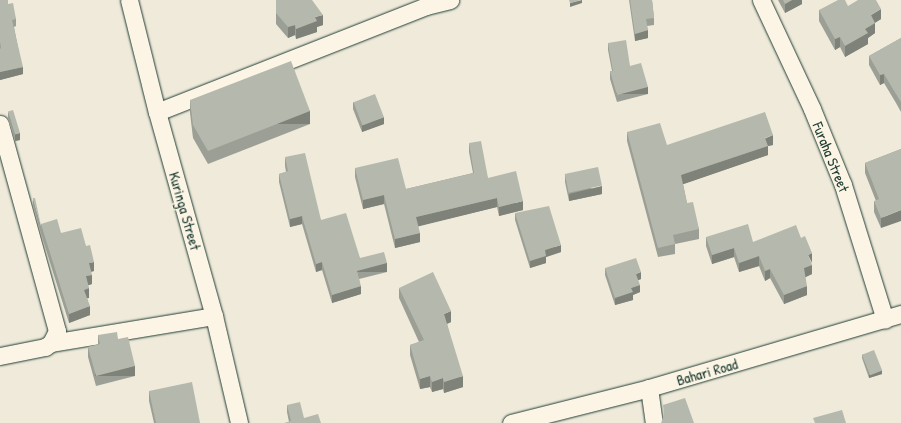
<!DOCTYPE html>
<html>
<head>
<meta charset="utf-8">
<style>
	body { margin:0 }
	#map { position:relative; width:901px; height:423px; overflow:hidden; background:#efeada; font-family:"Patrick Hand",sans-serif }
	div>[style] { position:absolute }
	.roads { filter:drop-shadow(0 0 1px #1f3d34) drop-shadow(0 0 1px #1f3d34) }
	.minor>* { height:17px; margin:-8.5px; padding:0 8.5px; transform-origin:8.5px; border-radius:8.5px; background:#fcf5e5 }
	.wall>* { inset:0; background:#9c9f95 }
	.shaded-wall>* { inset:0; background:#7f8279; transform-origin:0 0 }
	.building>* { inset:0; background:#b5b9ad; transform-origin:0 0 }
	span { translate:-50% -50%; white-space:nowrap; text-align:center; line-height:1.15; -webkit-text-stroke:3px #fcf5e5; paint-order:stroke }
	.street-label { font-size:15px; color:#1f3d34 }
</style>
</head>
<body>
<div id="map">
	<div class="roads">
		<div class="minor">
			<i style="left:129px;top:0;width:115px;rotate:76deg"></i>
			<i style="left:157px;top:112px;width:212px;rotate:74.4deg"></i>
			<i style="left:214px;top:316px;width:110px;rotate:76.8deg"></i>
			<i style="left:761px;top:0;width:120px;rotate:64.9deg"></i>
			<i style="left:812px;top:109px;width:82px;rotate:67.8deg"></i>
			<i style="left:843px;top:185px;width:141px;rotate:72.7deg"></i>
			<i style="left:157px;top:112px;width:289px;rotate:-21.5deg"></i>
			<i style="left:426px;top:6px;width:25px;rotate:-14deg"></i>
			<i style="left:0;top:124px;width:215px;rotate:74.6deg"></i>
			<i style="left:57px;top:331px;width:13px;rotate:117deg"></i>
			<i style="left:51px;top:343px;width:7px;rotate:146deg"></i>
			<i style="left:45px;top:347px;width:46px;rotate:168.7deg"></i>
			<i style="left:51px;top:343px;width:165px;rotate:-9.4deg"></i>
			<i style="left:649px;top:388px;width:35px;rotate:82deg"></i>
			<i style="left:511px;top:423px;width:142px;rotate:-14.2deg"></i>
			<i style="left:649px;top:388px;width:263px;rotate:-16.4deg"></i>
		</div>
	</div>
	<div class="wall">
		<i style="clip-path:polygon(0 0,8px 4px,16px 19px,16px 26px,14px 27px,23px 74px,0 80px)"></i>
		<i style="clip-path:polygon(276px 0,323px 25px,317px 27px,317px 32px,296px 39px,295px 35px,288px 38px,276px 24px)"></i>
		<i style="clip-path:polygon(629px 0,652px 0,654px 18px,654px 25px,647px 26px,648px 38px,635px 41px)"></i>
		<i style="clip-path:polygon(778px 0,802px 0,802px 4px,785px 13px)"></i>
		<i style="clip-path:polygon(848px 6px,881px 19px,875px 23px,875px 33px,868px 38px,868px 44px,845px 57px,840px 47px,835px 50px,819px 21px,819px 10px)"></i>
		<i style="clip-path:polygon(901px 38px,901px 112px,896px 103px,884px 83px,880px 85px,869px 65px,869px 56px)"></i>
		<i style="clip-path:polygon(608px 43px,630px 66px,648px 94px,617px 102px,610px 79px,610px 71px,612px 71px,608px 50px)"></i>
		<i style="clip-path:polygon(190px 100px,310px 124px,208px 164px,193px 138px,190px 113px)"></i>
		<i style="clip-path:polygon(353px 102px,384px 124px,362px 132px,353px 109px)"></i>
		<i style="clip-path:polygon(8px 111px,20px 140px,15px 141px,8px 119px)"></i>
		<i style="clip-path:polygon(627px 132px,667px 145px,773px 145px,768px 146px,768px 155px,683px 184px,687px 203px,699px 229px,699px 239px,675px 244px,675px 254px,658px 257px,627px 141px)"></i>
		<i style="clip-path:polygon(469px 143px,488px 178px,523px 210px,499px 216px,497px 207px,418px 226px,420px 242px,395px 248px,384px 204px,363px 209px,355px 177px,355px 168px,406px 189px,473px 173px,469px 152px)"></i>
		<i style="clip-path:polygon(901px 149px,881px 228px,874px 212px,874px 201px,876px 201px,865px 173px,865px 163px)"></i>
		<i style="clip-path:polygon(285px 157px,321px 220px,360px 258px,387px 272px,359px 279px,361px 294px,332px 303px,322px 270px,316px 272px,302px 224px,290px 227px,279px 182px,279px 174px,286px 172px,285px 166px)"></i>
		<i style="clip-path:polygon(565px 175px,602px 194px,569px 201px,565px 182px)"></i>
		<i style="clip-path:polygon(33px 198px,41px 226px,41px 224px,61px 233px,86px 246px,94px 271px,91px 272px,92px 284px,88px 285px,89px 298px,87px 298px,90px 315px,69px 323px,41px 234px,33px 206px)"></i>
		<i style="clip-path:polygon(515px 213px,561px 252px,546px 257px,546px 263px,530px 268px,515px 220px)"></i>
		<i style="clip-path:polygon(706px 237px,753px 242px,811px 263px,812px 274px,805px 277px,807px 295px,784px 304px,770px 278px,765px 281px,759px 266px,739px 272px,734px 257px,712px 264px,706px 246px)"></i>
		<i style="clip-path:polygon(605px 268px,641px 279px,638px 280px,640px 292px,633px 295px,633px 300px,615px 305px,605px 275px)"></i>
		<i style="clip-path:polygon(399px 288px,451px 322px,447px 324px,463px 387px,444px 393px,443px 389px,432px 392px,430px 387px,420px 389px,410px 355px,410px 345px,419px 342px,399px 298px)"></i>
		<i style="clip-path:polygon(98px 335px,118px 339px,135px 376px,96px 386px,88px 357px,88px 347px,98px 345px)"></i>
		<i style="clip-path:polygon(862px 354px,882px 374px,869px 378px,862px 358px)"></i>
		<i style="clip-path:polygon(149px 391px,200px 423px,154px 423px,149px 401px)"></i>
		<i style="clip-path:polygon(287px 405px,304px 418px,289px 422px,287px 412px)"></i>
	</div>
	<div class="shaded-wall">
		<i style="clip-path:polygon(582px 0,582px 3px,570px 7px,570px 3px)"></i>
		<i style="clip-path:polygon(792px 0,802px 0,802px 4px,785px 13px,785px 4px)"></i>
		<i style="clip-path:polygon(881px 9px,881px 19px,871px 25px,871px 15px)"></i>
		<i style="clip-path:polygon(323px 15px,323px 25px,317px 27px,317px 32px,296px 39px,296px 29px,315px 17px)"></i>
		<i style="clip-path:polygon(875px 23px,875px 33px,868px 38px,868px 44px,845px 57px,845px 46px,865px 29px)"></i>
		<i style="clip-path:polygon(295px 25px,295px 35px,288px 38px,288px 27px)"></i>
		<i style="clip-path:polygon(648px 30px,648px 38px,635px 41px,635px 34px)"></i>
		<i style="clip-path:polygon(840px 37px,840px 47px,835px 50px,835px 39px)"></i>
		<i style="clip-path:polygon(23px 67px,23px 74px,0 80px,0 72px)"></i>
		<i style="clip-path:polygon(884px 74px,884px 83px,880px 85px,880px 75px)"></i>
		<i style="left:648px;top:87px;width:7px;height:32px;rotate:90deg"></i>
		<i style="left:310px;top:111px;width:13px;height:110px;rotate:90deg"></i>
		<i style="clip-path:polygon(384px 117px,384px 124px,362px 132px,362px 125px)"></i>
		<i style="clip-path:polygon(20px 133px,20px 140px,15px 141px,15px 134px)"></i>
		<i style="clip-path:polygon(773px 135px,773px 145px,768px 146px,768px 155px,681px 185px,681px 175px)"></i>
		<i style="clip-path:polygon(602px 186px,602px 194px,569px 201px,569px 194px)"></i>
		<i style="clip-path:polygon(384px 195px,384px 204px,363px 209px,363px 200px)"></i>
		<i style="clip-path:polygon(497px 198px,497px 207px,416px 227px,416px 217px)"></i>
		<i style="clip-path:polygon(523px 201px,523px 210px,499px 216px,499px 207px)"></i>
		<i style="clip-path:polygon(901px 210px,901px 221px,881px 228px,881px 218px)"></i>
		<i style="clip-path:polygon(302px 216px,302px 224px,290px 227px,290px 219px)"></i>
		<i style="clip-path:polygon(420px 233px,420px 242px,395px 248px,395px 239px)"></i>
		<i style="clip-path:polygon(561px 245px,561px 252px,546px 257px,546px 263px,530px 268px,530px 261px,545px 250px)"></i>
		<i style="clip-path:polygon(734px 248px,734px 257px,712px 264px,712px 255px)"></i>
		<i style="clip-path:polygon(812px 253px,812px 263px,808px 255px)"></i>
		<i style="clip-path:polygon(759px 256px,759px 266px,739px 272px,739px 263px)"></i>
		<i style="clip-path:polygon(94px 262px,94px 271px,89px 272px,89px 263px)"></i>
		<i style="clip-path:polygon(322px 262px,322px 270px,316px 272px,316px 264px)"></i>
		<i style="left:387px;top:263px;width:9px;height:31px;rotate:90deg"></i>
		<i style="clip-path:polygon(812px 265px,812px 274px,804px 278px,804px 268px)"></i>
		<i style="clip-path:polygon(770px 269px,770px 278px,765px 281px,765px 271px)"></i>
		<i style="clip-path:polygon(641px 272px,641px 279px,636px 281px,636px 274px)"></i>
		<i style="clip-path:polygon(92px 275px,92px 284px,86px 286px,86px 276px)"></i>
		<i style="clip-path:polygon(640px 285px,640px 292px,633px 295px,633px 300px,615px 305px,615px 298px,631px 288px)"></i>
		<i style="clip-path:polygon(361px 286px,361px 294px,332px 303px,332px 295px)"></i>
		<i style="clip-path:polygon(807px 286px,807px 295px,784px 304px,784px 295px)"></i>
		<i style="clip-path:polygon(89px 288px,89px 298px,84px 299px,84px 290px)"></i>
		<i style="clip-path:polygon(90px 306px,90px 315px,69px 323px,69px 314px)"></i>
		<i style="clip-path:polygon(451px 311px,451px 322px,444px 325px,444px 314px)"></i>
		<i style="left:135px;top:366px;width:10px;height:40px;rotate:90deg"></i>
		<i style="clip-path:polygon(882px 370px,882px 374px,869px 378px,869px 375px)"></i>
		<i style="clip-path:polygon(430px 376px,430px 387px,420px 389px,420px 379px)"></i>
		<i style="clip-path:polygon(463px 376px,463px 387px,444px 393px,444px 382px)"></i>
		<i style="clip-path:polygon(443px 378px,443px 389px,432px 392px,432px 382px)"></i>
	</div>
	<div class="building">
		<i style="clip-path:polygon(0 0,8px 0,8px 4px,13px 3px,16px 19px,12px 20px,23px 67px,0 72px,0 49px,1px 48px,0 42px)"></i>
		<i style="clip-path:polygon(276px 0,312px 0,323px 15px,315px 17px,317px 21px,296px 29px,295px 25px,288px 27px,276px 13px)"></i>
		<i style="clip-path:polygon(569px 0,581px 0,570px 3px)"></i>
		<i style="clip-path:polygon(630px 0,652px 0,654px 18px,646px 19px,648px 30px,635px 34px)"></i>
		<i style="clip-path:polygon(783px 0,792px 0,785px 4px)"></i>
		<i style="clip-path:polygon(838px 0,845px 0,848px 6px,858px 0,876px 0,881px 9px,871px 15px,875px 23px,865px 29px,868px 33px,845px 46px,840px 37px,835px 39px,819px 10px)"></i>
		<i style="clip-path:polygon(901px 38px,901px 102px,896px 94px,884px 74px,880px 75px,869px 56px)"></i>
		<i style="clip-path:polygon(626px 40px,630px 66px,641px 63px,648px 87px,617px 95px,610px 71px,613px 71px,608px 43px)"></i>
		<i style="clip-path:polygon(291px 61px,310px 111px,208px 151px,193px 125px,190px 100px)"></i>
		<i style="left:375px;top:94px;width:25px;height:23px;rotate:69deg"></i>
		<i style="left:13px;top:110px;width:24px;height:5px;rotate:73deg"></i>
		<i style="clip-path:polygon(765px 112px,773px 135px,765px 138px,768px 146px,681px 175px,687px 203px,693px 202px,699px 229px,673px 235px,675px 244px,658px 248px,627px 132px,660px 123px,667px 145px)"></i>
		<i style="clip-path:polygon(481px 141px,488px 178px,516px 171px,523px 201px,499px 207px,497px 198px,416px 217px,420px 233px,395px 239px,384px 195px,363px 200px,355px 168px,398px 158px,406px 189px,474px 173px,469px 143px)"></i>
		<i style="clip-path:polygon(901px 149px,901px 210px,881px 218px,874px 201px,879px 199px,865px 163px)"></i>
		<i style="clip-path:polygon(305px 153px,321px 220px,346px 213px,360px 258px,384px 252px,387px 263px,357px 271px,361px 286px,332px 295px,322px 262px,316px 264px,302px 216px,290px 219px,279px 174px,288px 171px,285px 157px)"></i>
		<i style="left:598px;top:167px;width:19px;height:34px;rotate:78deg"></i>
		<i style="clip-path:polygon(33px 198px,35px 198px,41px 226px)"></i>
		<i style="clip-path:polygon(549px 206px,561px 245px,545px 250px,546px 256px,530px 261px,515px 213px)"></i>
		<i style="clip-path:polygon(57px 219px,61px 233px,81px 228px,86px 246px,90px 245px,94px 262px,89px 263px,92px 275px,86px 276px,89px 288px,84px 290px,90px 306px,69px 314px,41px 224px)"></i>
		<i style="clip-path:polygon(748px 224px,753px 242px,796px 225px,801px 238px,805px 236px,812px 253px,808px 255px,812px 265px,804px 268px,807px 286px,784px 295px,770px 269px,765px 271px,759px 256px,739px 263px,734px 248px,712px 255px,706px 237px)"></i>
		<i style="clip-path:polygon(636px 258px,641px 272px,636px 274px,640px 285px,631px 288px,633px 292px,615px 298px,605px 268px)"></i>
		<i style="clip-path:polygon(433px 272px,451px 311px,444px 314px,463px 376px,444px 382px,443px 378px,432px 382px,430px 376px,420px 379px,410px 345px,424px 340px,399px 288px)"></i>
		<i style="clip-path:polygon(117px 332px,118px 339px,128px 337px,135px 366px,96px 376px,88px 347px,100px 344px,98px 335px)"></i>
		<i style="left:874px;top:350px;width:22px;height:13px;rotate:68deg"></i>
		<i style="clip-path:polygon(192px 382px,200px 423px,156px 423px,149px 391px)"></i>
		<i style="clip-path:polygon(685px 398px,694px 423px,661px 423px,664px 415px,663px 405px)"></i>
		<i style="clip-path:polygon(300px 402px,304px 418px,318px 414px,321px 423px,284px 423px,291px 421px,287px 405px)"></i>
		<i style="clip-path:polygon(842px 410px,846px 423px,815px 423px,813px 418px)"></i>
	</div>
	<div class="street-label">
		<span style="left:831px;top:157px;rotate:68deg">Furaha Street</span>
		<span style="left:185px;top:211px;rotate:74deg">Kuringa Street</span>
		<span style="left:707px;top:372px;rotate:-16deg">Bahari Road</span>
	</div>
</div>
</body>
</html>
